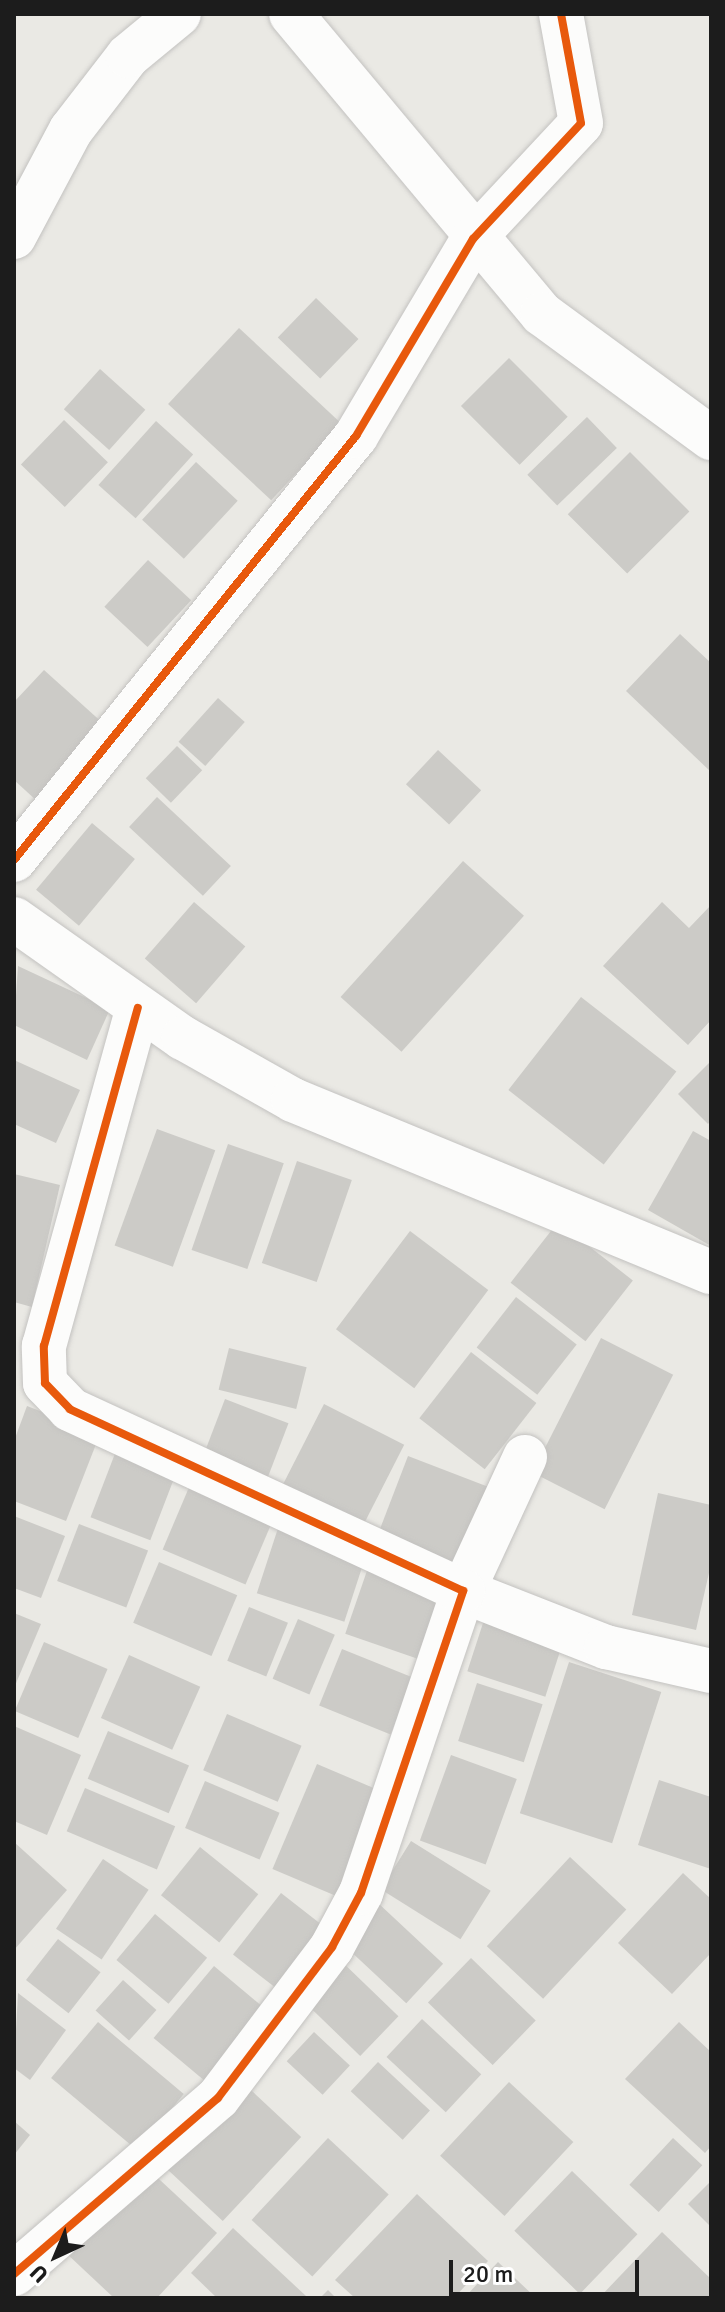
<!DOCTYPE html>
<html>
<head>
<meta charset="utf-8">
<style>
	body { margin:0 }
	#map { position:relative; width:725px; height:2312px; overflow:hidden; background:#eae9e4; font-family:Signika,sans-serif }
	div>[style] { position:absolute }
	.building>* { inset:0; background:#cccbc7; transform-origin:0 0 }
	.roads { filter:drop-shadow(0 0 2px #c3c2c0) drop-shadow(0 0 2px #c3c2c0) }
	.minor>* { height:44px; margin:-22px; padding:0 22px; transform-origin:22px; border-radius:22px; background:#fcfcfb }
	.cycleway>* { height:8px; margin:-4px; padding:0 4px; transform-origin:4px; border-radius:4px; background:#e8590c }
	span { translate:-50% -50%; white-space:nowrap; text-align:center; line-height:1.15; -webkit-text-stroke:6px #fff; paint-order:stroke }
	.frame { position:absolute; inset:0; border:16px solid #1c1c1c; pointer-events:none }
	.north { position:absolute; left:16px; top:2216px; width:80px; height:80px; -webkit-text-stroke:6px #fff; paint-order:stroke; rotate:224deg; font-size:22px; font-weight:700; line-height:32px; text-align:center; color:#1c1c1c }
	.north::after { content:''; display:block; margin:auto; width:28px; height:36px; background:#1c1c1c; clip-path:polygon(50% 0,100% 100%,50% 72%,0 100%) }
	.scale { position:absolute; left:449px; top:2260px; width:190px; height:36px; box-sizing:border-box; border:4px solid #1c1c1c; border-top:0; padding-left:10px; font-size:24px; line-height:28px; white-space:nowrap; color:#1c1c1c; -webkit-text-stroke:6px #fff; paint-order:stroke }
</style>
</head>
<body>
<div id="map">
	<div class="building">
		<i style="left:316px;top:298px;width:59px;height:55px;rotate:44deg"></i>
		<i style="left:239px;top:328px;width:141px;height:104px;rotate:43deg"></i>
		<i style="left:509px;top:358px;width:83px;height:68px;rotate:45deg"></i>
		<i style="left:100px;top:369px;width:61px;height:54px;rotate:42deg"></i>
		<i style="left:587px;top:417px;width:43px;height:83px;rotate:46deg"></i>
		<i style="left:64px;top:420px;width:61px;height:62px;rotate:44deg"></i>
		<i style="left:156px;top:421px;width:50px;height:86px;rotate:42deg"></i>
		<i style="left:630px;top:452px;width:84px;height:88px;rotate:45deg"></i>
		<i style="left:196px;top:462px;width:57px;height:79px;rotate:43deg"></i>
		<i style="left:148px;top:560px;width:59px;height:64px;rotate:43deg"></i>
		<i style="clip-path:polygon(680px 634px,711px 663px,711px 772px,626px 691px)"></i>
		<i style="clip-path:polygon(44px 670px,106px 726px,37px 801px,14px 780px,14px 702px)"></i>
		<i style="left:218px;top:698px;width:36px;height:59px;rotate:42deg"></i>
		<i style="left:177px;top:746px;width:35px;height:45px;rotate:44deg"></i>
		<i style="left:438px;top:750px;width:59px;height:47px;rotate:43deg"></i>
		<i style="left:157px;top:797px;width:101px;height:41px;rotate:43deg"></i>
		<i style="left:92px;top:823px;width:56px;height:87px;rotate:40deg"></i>
		<i style="left:463px;top:861px;width:82px;height:183px;rotate:42deg"></i>
		<i style="left:194px;top:902px;width:68px;height:75px;rotate:41deg"></i>
		<i style="clip-path:polygon(662px 902px,689px 928px,711px 905px,711px 1020px,688px 1045px,603px 966px)"></i>
		<i style="clip-path:polygon(18px 966px,110px 1009px,87px 1060px,14px 1025px)"></i>
		<i style="left:581px;top:997px;width:121px;height:118px;rotate:38deg"></i>
		<i style="clip-path:polygon(14px 1060px,80px 1090px,56px 1143px,14px 1124px)"></i>
		<i style="clip-path:polygon(711px 1061px,711px 1120px,708px 1124px,678px 1094px)"></i>
		<i style="left:157px;top:1129px;width:62px;height:124px;rotate:20deg"></i>
		<i style="clip-path:polygon(693px 1131px,711px 1141px,711px 1246px,648px 1210px)"></i>
		<i style="left:228px;top:1144px;width:59px;height:112px;rotate:19deg"></i>
		<i style="left:297px;top:1161px;width:58px;height:108px;rotate:19deg"></i>
		<i style="clip-path:polygon(14px 1174px,60px 1185px,32px 1307px,14px 1302px)"></i>
		<i style="left:558px;top:1222px;width:95px;height:77px;rotate:38deg"></i>
		<i style="left:410px;top:1231px;width:98px;height:123px;rotate:37deg"></i>
		<i style="left:516px;top:1297px;width:77px;height:64px;rotate:38deg"></i>
		<i style="left:601px;top:1338px;width:81px;height:151px;rotate:27deg"></i>
		<i style="left:229px;top:1348px;width:80px;height:43px;rotate:14deg"></i>
		<i style="left:471px;top:1352px;width:83px;height:84px;rotate:38deg"></i>
		<i style="left:225px;top:1399px;width:68px;height:62px;rotate:21deg"></i>
		<i style="left:324px;top:1404px;width:90px;height:93px;rotate:27deg"></i>
		<i style="clip-path:polygon(27px 1406px,100px 1434px,66px 1521px,14px 1501px,14px 1441px)"></i>
		<i style="left:121px;top:1438px;width:64px;height:85px;rotate:21deg"></i>
		<i style="left:408px;top:1456px;width:85px;height:84px;rotate:21deg"></i>
		<i style="left:190px;top:1485px;width:90px;height:70px;rotate:23deg"></i>
		<i style="clip-path:polygon(658px 1493px,711px 1505px,711px 1564px,696px 1630px,632px 1615px)"></i>
		<i style="clip-path:polygon(14px 1516px,65px 1536px,41px 1598px,14px 1588px)"></i>
		<i style="left:280px;top:1522px;width:92px;height:75px;rotate:18deg"></i>
		<i style="left:79px;top:1524px;width:74px;height:61px;rotate:21deg"></i>
		<i style="left:159px;top:1562px;width:85px;height:66px;rotate:23deg"></i>
		<i style="left:370px;top:1562px;width:88px;height:76px;rotate:19deg"></i>
		<i style="left:249px;top:1607px;width:42px;height:58px;rotate:22deg"></i>
		<i style="clip-path:polygon(14px 1613px,41px 1624px,14px 1688px)"></i>
		<i style="left:298px;top:1619px;width:40px;height:65px;rotate:23deg"></i>
		<i style="left:484px;top:1620px;width:82px;height:54px;rotate:18deg"></i>
		<i style="left:44px;top:1642px;width:69px;height:75px;rotate:23deg"></i>
		<i style="left:342px;top:1649px;width:77px;height:61px;rotate:22deg"></i>
		<i style="left:129px;top:1655px;width:78px;height:69px;rotate:24deg"></i>
		<i style="left:569px;top:1662px;width:97px;height:159px;rotate:18deg"></i>
		<i style="left:477px;top:1683px;width:69px;height:61px;rotate:18deg"></i>
		<i style="left:227px;top:1714px;width:81px;height:61px;rotate:23deg"></i>
		<i style="clip-path:polygon(14px 1726px,81px 1755px,47px 1835px,14px 1821px)"></i>
		<i style="left:108px;top:1731px;width:88px;height:52px;rotate:23deg"></i>
		<i style="left:451px;top:1755px;width:70px;height:91px;rotate:20deg"></i>
		<i style="left:317px;top:1764px;width:75px;height:114px;rotate:23deg"></i>
		<i style="clip-path:polygon(659px 1780px,711px 1797px,711px 1869px,638px 1845px)"></i>
		<i style="left:205px;top:1781px;width:81px;height:51px;rotate:23deg"></i>
		<i style="left:85px;top:1788px;width:98px;height:47px;rotate:23deg"></i>
		<i style="left:411px;top:1841px;width:94px;height:57px;rotate:32deg"></i>
		<i style="clip-path:polygon(14px 1842px,67px 1890px,14px 1950px)"></i>
		<i style="left:200px;top:1847px;width:75px;height:62px;rotate:39deg"></i>
		<i style="left:570px;top:1857px;width:77px;height:122px;rotate:43deg"></i>
		<i style="left:103px;top:1859px;width:55px;height:84px;rotate:34deg"></i>
		<i style="clip-path:polygon(683px 1873px,711px 1899px,711px 1953px,672px 1994px,618px 1943px)"></i>
		<i style="left:281px;top:1893px;width:61px;height:78px;rotate:38deg"></i>
		<i style="left:378px;top:1903px;width:89px;height:54px;rotate:43deg"></i>
		<i style="left:155px;top:1914px;width:68px;height:60px;rotate:40deg"></i>
		<i style="left:58px;top:1939px;width:54px;height:52px;rotate:38deg"></i>
		<i style="left:338px;top:1958px;width:84px;height:55px;rotate:44deg"></i>
		<i style="left:471px;top:1958px;width:90px;height:62px;rotate:44deg"></i>
		<i style="left:214px;top:1966px;width:69px;height:94px;rotate:40deg"></i>
		<i style="left:123px;top:1980px;width:45px;height:41px;rotate:42deg"></i>
		<i style="clip-path:polygon(18px 1993px,66px 2030px,30px 2080px,14px 2068px)"></i>
		<i style="left:422px;top:2019px;width:81px;height:52px;rotate:43deg"></i>
		<i style="left:98px;top:2022px;width:112px;height:73px;rotate:40deg"></i>
		<i style="clip-path:polygon(679px 2022px,711px 2052px,711px 2146px,705px 2153px,625px 2079px)"></i>
		<i style="left:314px;top:2032px;width:49px;height:40px;rotate:43deg"></i>
		<i style="left:378px;top:2062px;width:71px;height:40px;rotate:43deg"></i>
		<i style="left:239px;top:2079px;width:85px;height:115px;rotate:43deg"></i>
		<i style="left:509px;top:2082px;width:88px;height:101px;rotate:43deg"></i>
		<i style="clip-path:polygon(14px 2121px,30px 2135px,14px 2155px)"></i>
		<i style="left:328px;top:2138px;width:83px;height:112px;rotate:43deg"></i>
		<i style="left:673px;top:2138px;width:40px;height:64px;rotate:43deg"></i>
		<i style="clip-path:polygon(146px 2167px,217px 2233px,157px 2298px,114px 2298px,66px 2253px)"></i>
		<i style="left:572px;top:2171px;width:91px;height:83px;rotate:44deg"></i>
		<i style="clip-path:polygon(711px 2181px,711px 2227px,688px 2204px)"></i>
		<i style="clip-path:polygon(417px 2194px,488px 2261px,454px 2298px,355px 2298px,335px 2280px)"></i>
		<i style="clip-path:polygon(233px 2228px,306px 2296px,304px 2298px,217px 2298px,191px 2273px)"></i>
		<i style="clip-path:polygon(662px 2232px,711px 2279px,711px 2298px,599px 2298px)"></i>
		<i style="clip-path:polygon(498px 2262px,536px 2298px,464px 2298px)"></i>
		<i style="clip-path:polygon(328px 2290px,336px 2298px,320px 2298px)"></i>
	</div>
	<div class="roads">
		<div class="minor">
			<i style="left:291px;top:14px;width:391px;rotate:50.1deg"></i>
			<i style="left:542px;top:314px;width:210px;rotate:36.3deg"></i>
			<i style="left:14px;top:237px;width:121px;rotate:-62deg"></i>
			<i style="left:71px;top:130px;width:93px;rotate:-52.4deg"></i>
			<i style="left:128px;top:56px;width:66px;rotate:-39.5deg"></i>
			<i style="left:14px;top:860px;width:545px;rotate:-51.11deg"></i>
			<i style="left:356px;top:436px;width:229px;rotate:-59.3deg"></i>
			<i style="left:473px;top:239px;width:158px;rotate:-47deg"></i>
			<i style="left:581px;top:123px;width:111px;rotate:-100.4deg"></i>
			<i style="left:14px;top:919px;width:207px;rotate:35.2deg"></i>
			<i style="left:183px;top:1038px;width:126px;rotate:29.4deg"></i>
			<i style="left:293px;top:1100px;width:452px;rotate:22.4deg"></i>
			<i style="left:525px;top:1457px;width:148px;rotate:114.8deg"></i>
			<i style="left:463px;top:1591px;width:154px;rotate:21.4deg"></i>
			<i style="left:606px;top:1647px;width:108px;rotate:12.9deg"></i>
			<i style="left:14px;top:2274px;width:269px;rotate:-40.8deg"></i>
			<i style="left:218px;top:2098px;width:189px;rotate:-52.9deg"></i>
			<i style="left:332px;top:1947px;width:61px;rotate:-61.8deg"></i>
			<i style="left:361px;top:1893px;width:319px;rotate:-71.3deg"></i>
			<i style="left:463px;top:1591px;width:433px;rotate:-155.2deg"></i>
			<i style="left:70px;top:1409px;width:36px;rotate:-134deg"></i>
			<i style="left:45px;top:1383px;width:37px;rotate:-92deg"></i>
			<i style="left:44px;top:1346px;width:351px;rotate:-74.5deg"></i>
		</div>
	</div>
	<div class="cycleway">
		<i style="left:14px;top:860px;width:545px;rotate:-51.11deg"></i>
		<i style="left:356px;top:436px;width:229px;rotate:-59.3deg"></i>
		<i style="left:473px;top:239px;width:158px;rotate:-47deg"></i>
		<i style="left:581px;top:123px;width:111px;rotate:-100.4deg"></i>
		<i style="left:14px;top:2274px;width:269px;rotate:-40.8deg"></i>
		<i style="left:218px;top:2098px;width:189px;rotate:-52.9deg"></i>
		<i style="left:332px;top:1947px;width:61px;rotate:-61.8deg"></i>
		<i style="left:361px;top:1893px;width:319px;rotate:-71.3deg"></i>
		<i style="left:463px;top:1591px;width:433px;rotate:-155.2deg"></i>
		<i style="left:70px;top:1409px;width:36px;rotate:-134deg"></i>
		<i style="left:45px;top:1383px;width:37px;rotate:-92deg"></i>
		<i style="left:44px;top:1346px;width:351px;rotate:-74.5deg"></i>
	</div>
	<div class="frame"></div>
	<div class="north">U</div>
	<div class="scale">20 m</div>
</div>
</body>
</html>
